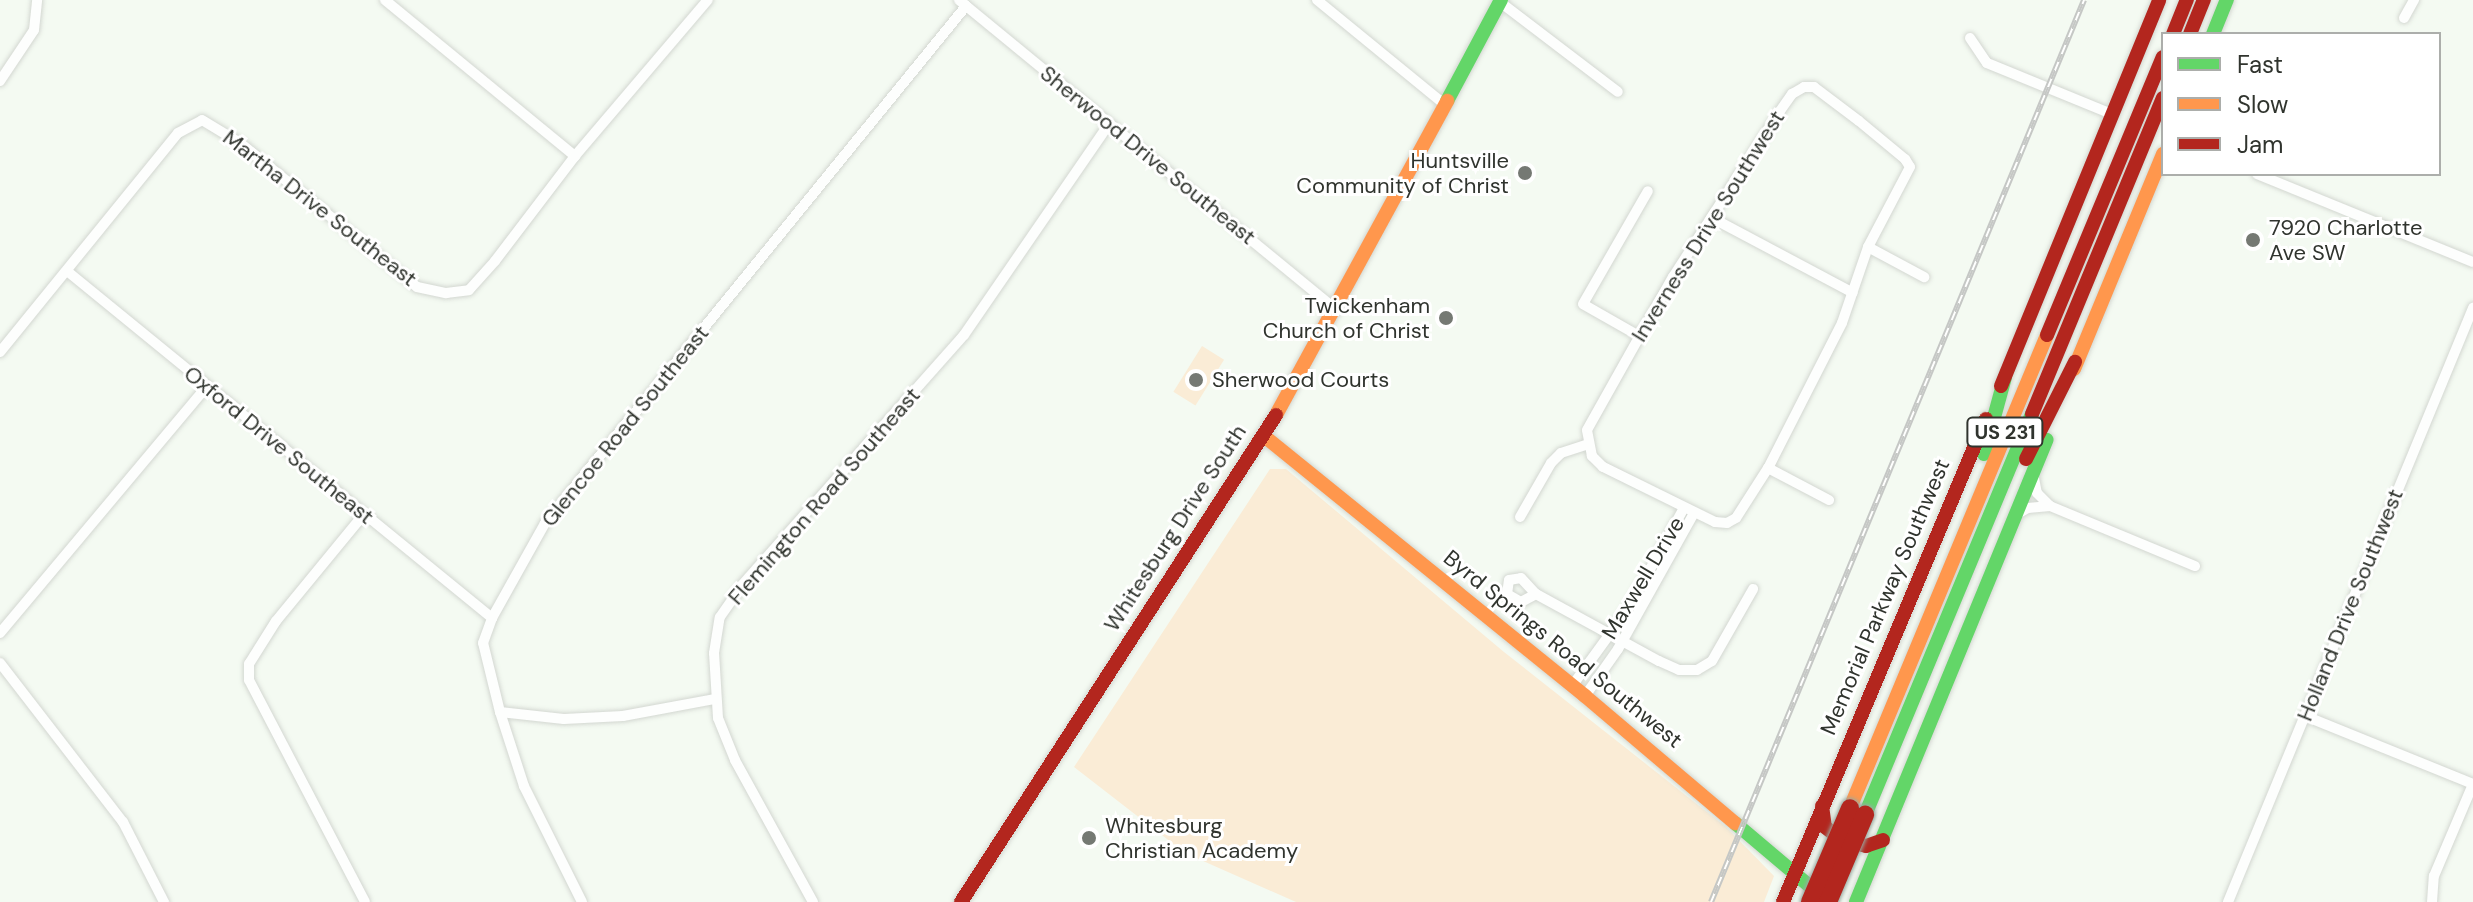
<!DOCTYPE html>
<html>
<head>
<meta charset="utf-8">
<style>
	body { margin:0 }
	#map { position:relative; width:2473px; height:902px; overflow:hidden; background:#f4faf2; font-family:"DM Sans",sans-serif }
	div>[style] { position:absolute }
	.green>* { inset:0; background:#faecd6; transform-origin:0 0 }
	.roads { filter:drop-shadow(0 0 2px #d3d7d1) drop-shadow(0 0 2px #d3d7d1) }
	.street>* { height:10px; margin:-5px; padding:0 5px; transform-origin:5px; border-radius:5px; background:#fdfefd }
	.fast>* { height:14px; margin:-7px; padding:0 7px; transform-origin:7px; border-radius:7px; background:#63d668 }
	.slow>* { height:14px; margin:-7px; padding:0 7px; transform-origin:7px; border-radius:7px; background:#ff974d }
	.jam>* { height:14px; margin:-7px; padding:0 7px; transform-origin:7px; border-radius:7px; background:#b3261e }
	.rail>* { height:6px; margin-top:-3px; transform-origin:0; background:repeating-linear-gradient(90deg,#fff 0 9px,#c5c7c5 0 18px); box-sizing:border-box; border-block:2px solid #c5c7c5 }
	.bridges { filter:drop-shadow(0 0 2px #99a9a1) drop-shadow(0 0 2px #99a9a1) }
	.jam-bridge>* { height:18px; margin:-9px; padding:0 9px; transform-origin:9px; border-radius:9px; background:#b3261e }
	.dots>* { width:22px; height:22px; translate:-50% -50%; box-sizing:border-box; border:4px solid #fff; border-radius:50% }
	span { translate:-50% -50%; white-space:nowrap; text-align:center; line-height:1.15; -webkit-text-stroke:6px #fff; paint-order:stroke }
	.shield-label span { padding:2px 6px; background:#fff; border:2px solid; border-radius:6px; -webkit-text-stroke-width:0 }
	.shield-label { font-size:20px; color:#30342e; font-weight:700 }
	.street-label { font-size:22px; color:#30342e }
	.poi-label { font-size:22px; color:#30342e }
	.right { translate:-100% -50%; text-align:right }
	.left { translate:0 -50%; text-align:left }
	.legend { position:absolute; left:2161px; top:32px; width:280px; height:144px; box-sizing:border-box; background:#fff; border:2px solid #acaeab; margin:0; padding:10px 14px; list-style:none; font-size:24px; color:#30342e }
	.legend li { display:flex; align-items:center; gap:16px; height:40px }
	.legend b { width:40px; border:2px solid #acaeab }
</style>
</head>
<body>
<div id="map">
	<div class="green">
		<i style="left:1202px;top:346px;width:26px;height:54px;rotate:32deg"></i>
		<i style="clip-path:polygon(1270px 469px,1286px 469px,1504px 652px,1726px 827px,1774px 876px,1764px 902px,1296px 902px,1185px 853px,1074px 767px)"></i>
	</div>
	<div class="roads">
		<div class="street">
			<i style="left:385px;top:0;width:246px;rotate:39.4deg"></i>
			<i style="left:959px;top:0;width:488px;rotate:39.4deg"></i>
			<i style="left:1317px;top:0;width:164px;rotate:39.3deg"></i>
			<i style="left:1500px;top:2px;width:148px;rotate:37.3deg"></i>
			<i style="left:2404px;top:18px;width:21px;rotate:-61deg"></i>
			<i style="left:1970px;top:38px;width:30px;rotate:56deg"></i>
			<i style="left:1987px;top:63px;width:135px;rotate:22.2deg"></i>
			<i style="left:0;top:81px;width:61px;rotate:-56.3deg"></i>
			<i style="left:34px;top:30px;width:30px;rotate:-84deg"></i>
			<i style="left:1804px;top:87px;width:10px"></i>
			<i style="left:1814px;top:87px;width:56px;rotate:37.1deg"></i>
			<i style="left:1859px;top:121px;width:60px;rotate:39.6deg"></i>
			<i style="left:1905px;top:159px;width:9px;rotate:58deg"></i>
			<i style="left:1910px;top:167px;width:90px;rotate:117.7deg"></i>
			<i style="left:1868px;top:247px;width:80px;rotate:108.9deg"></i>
			<i style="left:1842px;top:323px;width:163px;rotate:117deg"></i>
			<i style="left:1768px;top:468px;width:59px;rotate:122.6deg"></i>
			<i style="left:1736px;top:518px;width:10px;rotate:151deg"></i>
			<i style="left:1727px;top:523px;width:12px;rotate:-175deg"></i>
			<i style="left:1715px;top:522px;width:125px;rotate:-153.8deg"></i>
			<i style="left:1603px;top:467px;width:16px;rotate:-135deg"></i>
			<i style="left:1592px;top:456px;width:26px;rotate:-101deg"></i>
			<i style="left:1587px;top:430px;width:176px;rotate:-60.7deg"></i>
			<i style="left:1673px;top:277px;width:197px;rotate:-57.2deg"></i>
			<i style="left:1780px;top:111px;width:21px;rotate:-55deg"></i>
			<i style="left:1792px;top:94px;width:14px;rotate:-30deg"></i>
			<i style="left:2257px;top:174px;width:233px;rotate:22.2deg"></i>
			<i style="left:1714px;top:219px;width:157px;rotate:28deg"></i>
			<i style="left:1868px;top:247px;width:64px;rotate:28.2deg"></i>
			<i style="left:67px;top:271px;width:549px;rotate:39.23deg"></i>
			<i style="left:1639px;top:336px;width:64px;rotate:-150.3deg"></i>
			<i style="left:1583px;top:304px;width:130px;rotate:-60.1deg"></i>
			<i style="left:0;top:352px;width:282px;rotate:-50.9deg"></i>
			<i style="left:178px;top:133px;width:27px;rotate:-28deg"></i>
			<i style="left:202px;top:120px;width:44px;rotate:31.2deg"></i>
			<i style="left:240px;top:143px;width:228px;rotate:39.1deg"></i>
			<i style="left:417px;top:287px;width:30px;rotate:12deg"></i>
			<i style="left:446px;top:293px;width:23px;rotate:-7deg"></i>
			<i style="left:469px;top:290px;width:39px;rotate:-48deg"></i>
			<i style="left:495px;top:261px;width:132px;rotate:-52.7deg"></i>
			<i style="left:575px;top:156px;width:205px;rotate:-49.6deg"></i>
			<i style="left:1768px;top:468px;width:69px;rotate:27.7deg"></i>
			<i style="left:2033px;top:473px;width:20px;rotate:79deg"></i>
			<i style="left:2037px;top:493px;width:18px;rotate:45deg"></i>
			<i style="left:364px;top:514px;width:139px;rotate:129.4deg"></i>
			<i style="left:276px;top:621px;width:51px;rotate:122.1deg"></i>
			<i style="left:249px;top:664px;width:16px;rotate:90deg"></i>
			<i style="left:249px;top:680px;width:250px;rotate:62.4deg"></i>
			<i style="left:2014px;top:516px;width:16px;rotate:-30deg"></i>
			<i style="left:2028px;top:508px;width:22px;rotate:-5deg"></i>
			<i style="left:2050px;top:506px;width:157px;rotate:22.5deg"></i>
			<i style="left:1520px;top:517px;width:62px;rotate:-60.1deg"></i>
			<i style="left:1551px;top:463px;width:14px;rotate:-45deg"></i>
			<i style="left:1561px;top:453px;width:29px;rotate:-18deg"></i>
			<i style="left:1521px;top:578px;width:22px;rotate:47deg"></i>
			<i style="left:1536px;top:594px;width:17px;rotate:152deg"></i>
			<i style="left:1521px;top:602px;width:16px;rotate:-150deg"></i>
			<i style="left:1507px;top:594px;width:14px;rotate:-82deg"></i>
			<i style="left:1509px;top:580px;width:12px;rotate:-9deg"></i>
			<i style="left:1536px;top:594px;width:140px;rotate:28.6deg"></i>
			<i style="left:1659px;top:661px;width:22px;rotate:24deg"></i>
			<i style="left:1679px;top:670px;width:18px"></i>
			<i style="left:1697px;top:670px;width:17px;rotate:-31deg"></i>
			<i style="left:1712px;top:661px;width:83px;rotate:-60.3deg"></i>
			<i style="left:0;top:633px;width:322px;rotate:-50deg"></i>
			<i style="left:0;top:663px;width:201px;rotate:52.3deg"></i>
			<i style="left:123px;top:822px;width:90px;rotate:62.9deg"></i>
			<i style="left:1572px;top:686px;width:95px;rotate:-54deg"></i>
			<i style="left:1628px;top:609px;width:115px;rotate:-61deg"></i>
			<i style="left:1585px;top:696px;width:57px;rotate:-54.9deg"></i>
			<i style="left:1618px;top:649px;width:154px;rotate:-60.8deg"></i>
			<i style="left:500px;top:712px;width:64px;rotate:6.2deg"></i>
			<i style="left:564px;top:719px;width:59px;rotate:-2.9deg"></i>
			<i style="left:623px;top:716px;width:94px;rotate:-10.5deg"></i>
			<i style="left:2305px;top:716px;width:181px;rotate:22deg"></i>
			<i style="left:582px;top:902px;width:130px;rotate:-116.6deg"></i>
			<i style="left:524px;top:786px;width:78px;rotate:-108deg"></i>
			<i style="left:500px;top:712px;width:71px;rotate:-103.8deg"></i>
			<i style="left:483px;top:643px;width:27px;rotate:-70deg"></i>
			<i style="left:492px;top:618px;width:109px;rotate:-60.8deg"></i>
			<i style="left:545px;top:523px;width:667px;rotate:-50.84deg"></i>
			<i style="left:813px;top:902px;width:162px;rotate:-118.8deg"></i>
			<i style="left:735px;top:760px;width:45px;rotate:-112deg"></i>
			<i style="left:718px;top:718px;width:65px;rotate:-93.5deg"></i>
			<i style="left:714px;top:653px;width:36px;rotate:-81deg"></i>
			<i style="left:720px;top:617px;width:39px;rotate:-55deg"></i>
			<i style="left:742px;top:585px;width:334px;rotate:-48.4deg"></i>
			<i style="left:964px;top:335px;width:256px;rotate:-55.5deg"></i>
			<i style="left:2228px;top:902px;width:643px;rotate:-67.59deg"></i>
			<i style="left:2432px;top:902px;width:26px;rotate:-86deg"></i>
			<i style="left:2434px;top:876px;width:100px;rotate:-67deg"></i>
		</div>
		<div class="fast">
			<i style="left:2213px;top:34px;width:37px;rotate:-68deg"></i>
			<i style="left:1447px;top:101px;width:115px;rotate:-61.9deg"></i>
			<i style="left:1984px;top:454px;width:80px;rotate:-74.7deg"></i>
			<i style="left:1865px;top:815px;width:434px;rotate:-67.4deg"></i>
			<i style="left:1735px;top:823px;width:110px;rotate:40.2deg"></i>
			<i style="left:1856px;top:902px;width:500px;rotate:-67.6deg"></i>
		</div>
		<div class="slow">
			<i style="left:2074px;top:369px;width:233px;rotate:-67.5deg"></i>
			<i style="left:1276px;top:415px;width:358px;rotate:-61.4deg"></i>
			<i style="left:1264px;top:436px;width:413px;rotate:39deg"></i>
			<i style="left:1585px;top:696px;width:197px;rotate:40.3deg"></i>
			<i style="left:1850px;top:808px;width:512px;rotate:-67.39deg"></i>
		</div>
		<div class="jam">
			<i style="left:2173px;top:34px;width:37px;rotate:-68deg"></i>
			<i style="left:2190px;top:34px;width:37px;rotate:-68deg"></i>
			<i style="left:2047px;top:335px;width:301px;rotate:-67.4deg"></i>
			<i style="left:2001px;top:386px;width:417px;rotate:-67.7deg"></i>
			<i style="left:2032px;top:414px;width:342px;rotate:-67.5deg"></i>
			<i style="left:2026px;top:459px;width:109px;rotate:-63.2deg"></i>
			<i style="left:1822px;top:806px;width:21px;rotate:82deg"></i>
			<i style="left:1825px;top:827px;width:23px;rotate:38deg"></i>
			<i style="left:1843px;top:841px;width:24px;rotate:12deg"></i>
			<i style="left:1866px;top:846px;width:18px;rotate:-19deg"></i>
			<i style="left:961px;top:902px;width:580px;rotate:-57.1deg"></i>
			<i style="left:1783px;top:902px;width:524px;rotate:-67.2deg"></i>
		</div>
	</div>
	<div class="rail">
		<i style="left:1711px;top:902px;width:976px;rotate:-67.53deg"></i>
	</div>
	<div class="bridges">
		<div class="jam-bridge">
			<i style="left:1810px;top:902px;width:102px;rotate:-66.9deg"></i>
			<i style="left:1828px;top:902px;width:95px;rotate:-67deg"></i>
		</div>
	</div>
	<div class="dots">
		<i style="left:1525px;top:173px;background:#757973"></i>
		<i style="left:2253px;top:240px;background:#757973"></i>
		<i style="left:1446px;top:318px;background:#757973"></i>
		<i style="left:1196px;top:380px;background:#757973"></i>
		<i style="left:1089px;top:838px;background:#757973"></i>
	</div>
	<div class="shield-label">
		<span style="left:2005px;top:432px">US 231</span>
	</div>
	<div class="street-label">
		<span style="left:1148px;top:155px;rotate:39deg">Sherwood Drive Southeast</span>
		<span style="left:320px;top:208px;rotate:38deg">Martha Drive Southeast</span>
		<span style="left:1708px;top:226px;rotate:-58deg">Inverness Drive Southwest</span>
		<span style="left:625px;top:426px;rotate:-51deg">Glencoe Road Southeast</span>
		<span style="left:279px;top:445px;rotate:39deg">Oxford Drive Southeast</span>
		<span style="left:824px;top:496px;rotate:-49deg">Flemington Road Southeast</span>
		<span style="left:1175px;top:528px;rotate:-57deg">Whitesburg Drive South</span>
		<span style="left:1643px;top:578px;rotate:-59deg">Maxwell Drive</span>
		<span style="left:1885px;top:597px;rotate:-67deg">Memorial Parkway Southwest</span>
		<span style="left:2350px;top:605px;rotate:-68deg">Holland Drive Southwest</span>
		<span style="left:1563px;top:649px;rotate:39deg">Byrd Springs Road Southwest</span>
	</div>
	<div class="poi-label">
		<span class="right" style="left:1509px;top:173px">Huntsville<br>Community of Christ</span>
		<span class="left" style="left:2269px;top:240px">7920 Charlotte<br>Ave SW</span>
		<span class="right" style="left:1430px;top:318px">Twickenham<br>Church of Christ</span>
		<span class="left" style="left:1212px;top:380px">Sherwood Courts</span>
		<span class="left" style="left:1105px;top:838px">Whitesburg<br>Christian Academy</span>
	</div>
	<ul class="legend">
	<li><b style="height:10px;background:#63d668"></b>Fast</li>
	<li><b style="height:10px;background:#ff974d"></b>Slow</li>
	<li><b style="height:10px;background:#b3261e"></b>Jam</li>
	</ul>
</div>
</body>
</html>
